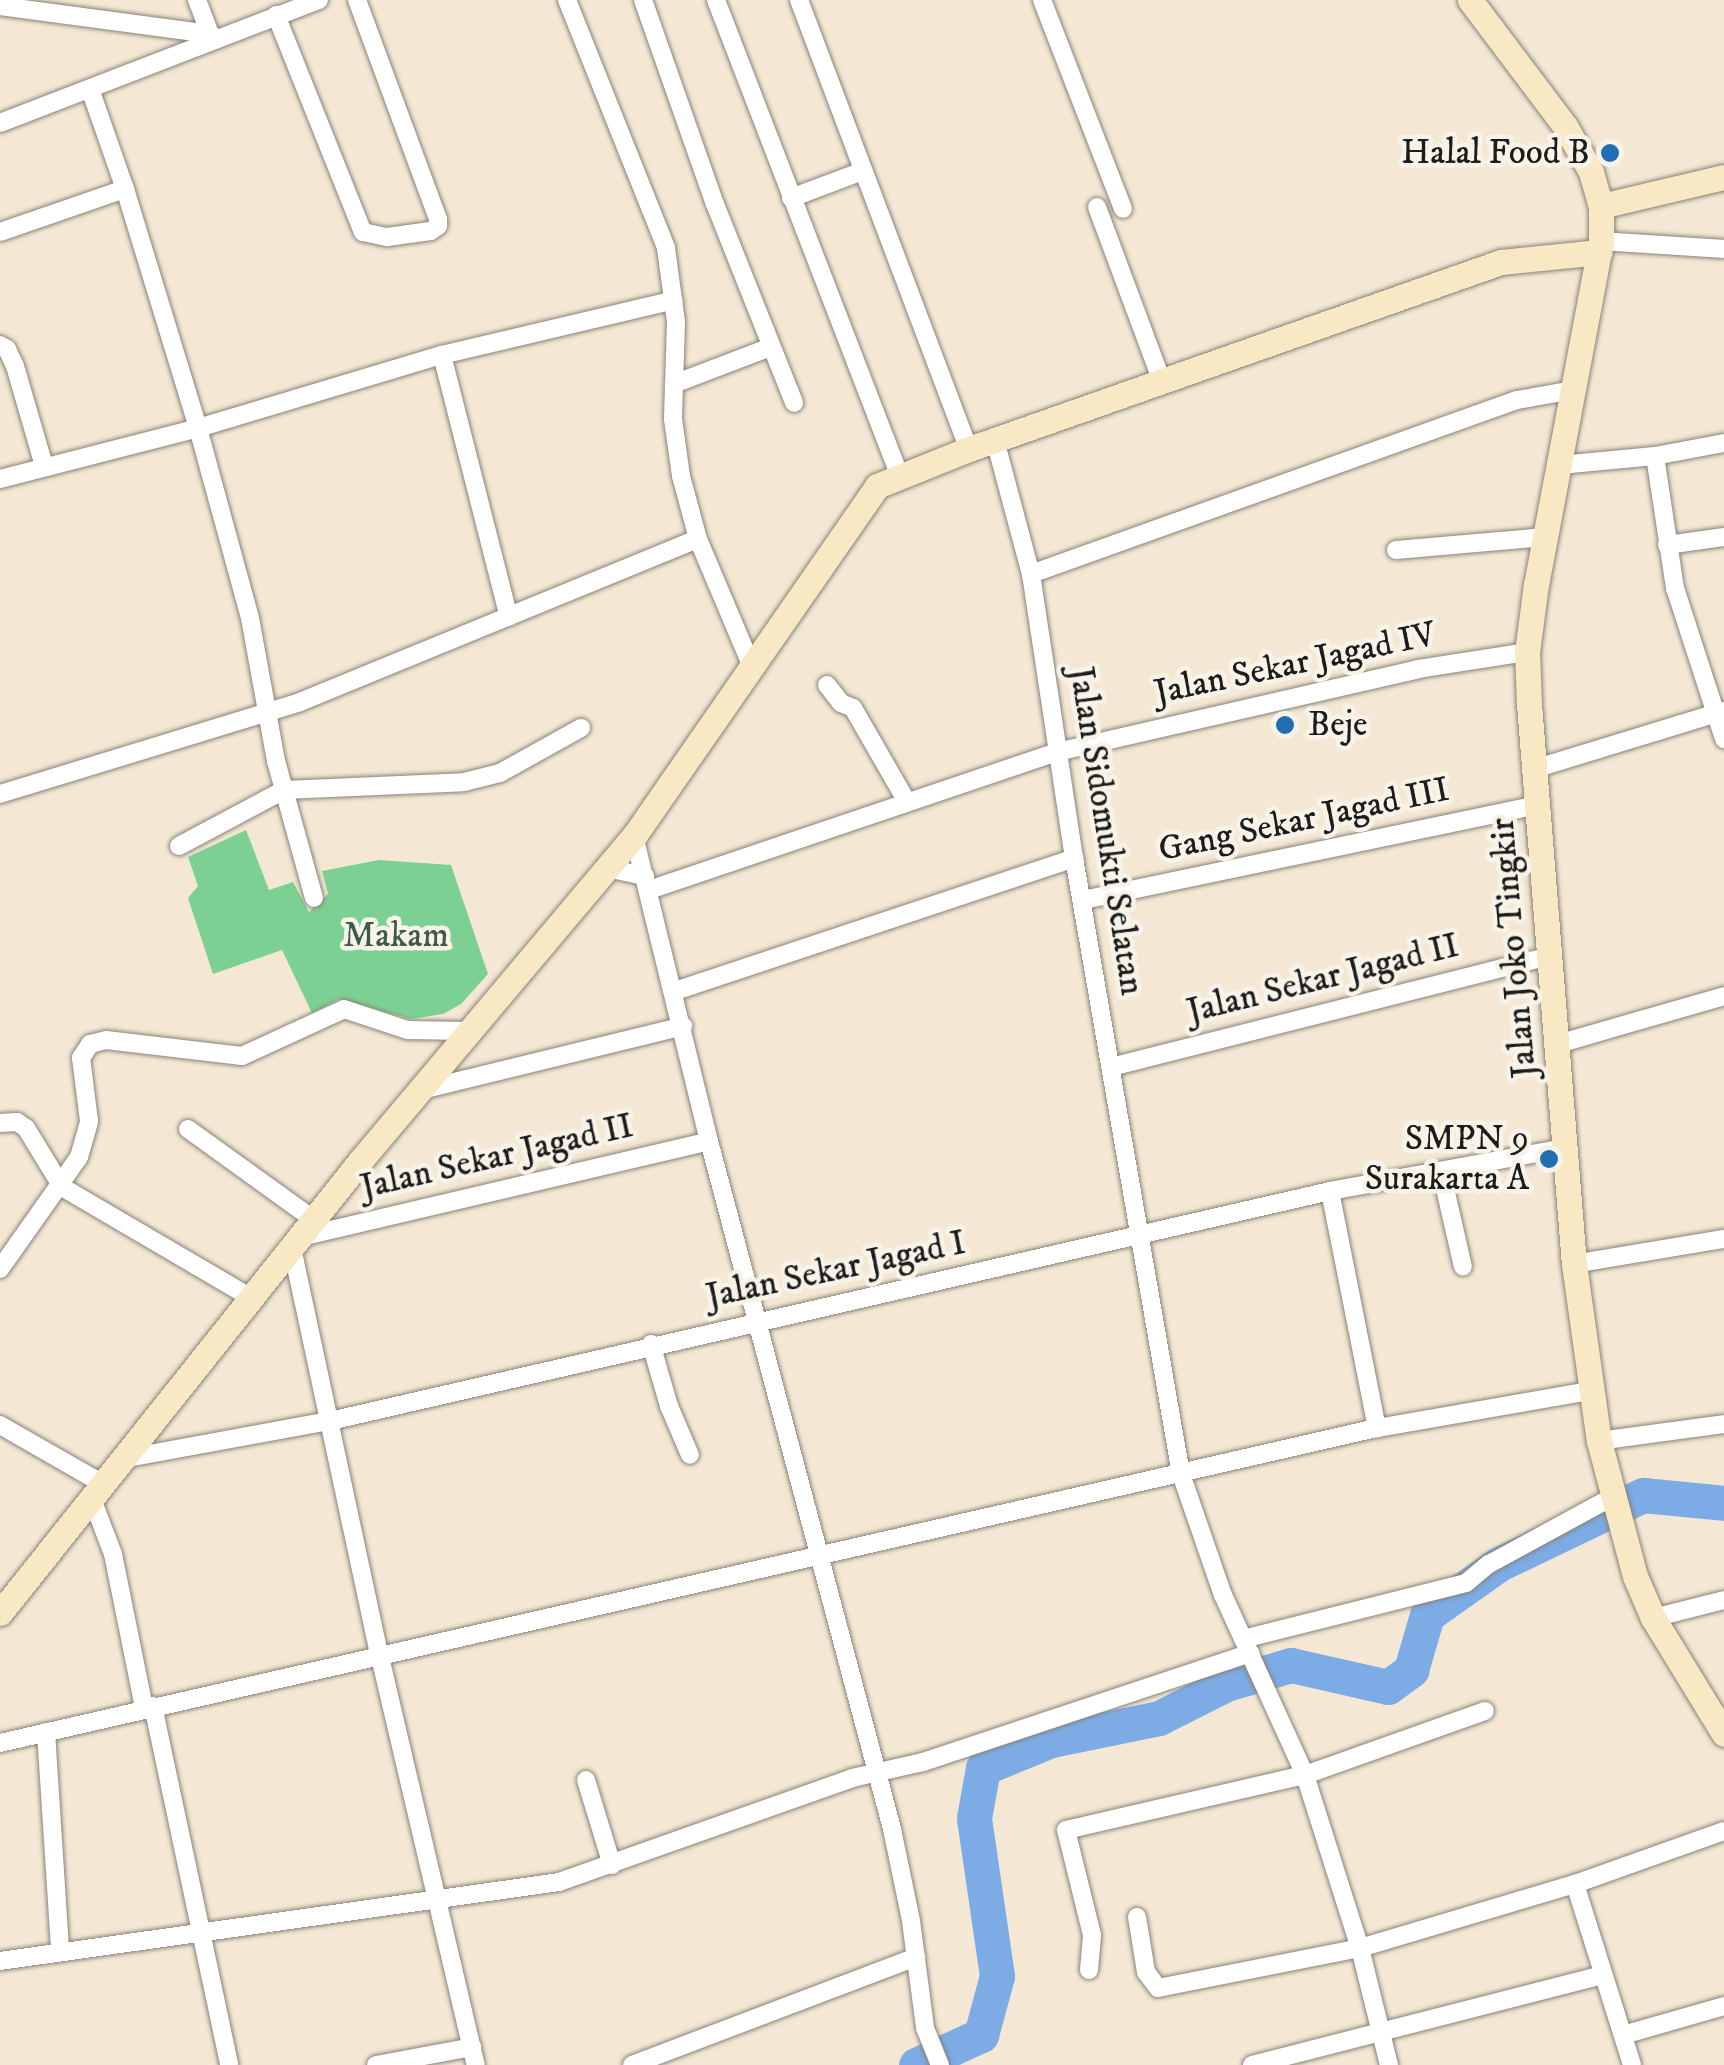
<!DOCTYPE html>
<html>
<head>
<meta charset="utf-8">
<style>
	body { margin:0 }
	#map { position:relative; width:1724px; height:2065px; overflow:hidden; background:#f4e8d4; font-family:"IM FELL DW Pica",serif }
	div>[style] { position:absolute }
	.green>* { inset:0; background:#7cd093 }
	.river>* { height:35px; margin:-17.5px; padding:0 17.5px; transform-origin:17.5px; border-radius:17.5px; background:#7cabe6 }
	.roads { filter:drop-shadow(0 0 2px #888278) drop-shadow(0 0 2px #888278) }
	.street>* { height:18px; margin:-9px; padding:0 9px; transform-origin:9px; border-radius:9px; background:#fff }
	.secondary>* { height:25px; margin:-12.5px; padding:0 12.5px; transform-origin:12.5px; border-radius:12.5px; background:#f8e8c3 }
	.dots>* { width:28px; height:28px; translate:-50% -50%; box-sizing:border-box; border:5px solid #f7f3e8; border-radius:50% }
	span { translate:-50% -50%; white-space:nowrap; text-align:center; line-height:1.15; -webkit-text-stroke:9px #f7f3e8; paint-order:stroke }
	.poi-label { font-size:35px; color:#1c1c1c }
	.right { translate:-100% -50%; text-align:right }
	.left { translate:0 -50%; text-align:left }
	.street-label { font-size:35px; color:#1c1c1c }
	.park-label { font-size:35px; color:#3e5b46 }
</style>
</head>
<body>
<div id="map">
	<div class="green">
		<i style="clip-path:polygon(246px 830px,269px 890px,293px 882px,309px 912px,328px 894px,322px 871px,379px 860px,451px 865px,488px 974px,461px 1004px,443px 1014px,411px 1019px,339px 999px,312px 1013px,282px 950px,213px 974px,188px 898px,198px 886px,188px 857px)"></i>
	</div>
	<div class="river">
		<i style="left:916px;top:2065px;width:72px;rotate:-24.8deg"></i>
		<i style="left:981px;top:2035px;width:61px;rotate:-74.8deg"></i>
		<i style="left:997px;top:1976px;width:160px;rotate:-98.3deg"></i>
		<i style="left:974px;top:1818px;width:51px;rotate:-79.8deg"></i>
		<i style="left:983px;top:1768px;width:74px;rotate:-22.4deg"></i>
		<i style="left:1051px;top:1740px;width:110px;rotate:-11.5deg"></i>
		<i style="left:1159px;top:1718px;width:75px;rotate:-26.9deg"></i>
		<i style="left:1226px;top:1684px;width:68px;rotate:-16.3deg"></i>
		<i style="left:1291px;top:1665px;width:99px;rotate:12.8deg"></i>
		<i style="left:1388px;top:1687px;width:29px;rotate:-36deg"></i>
		<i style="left:1411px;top:1670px;width:57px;rotate:-73.8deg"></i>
		<i style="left:1427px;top:1615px;width:88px;rotate:-35.3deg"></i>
		<i style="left:1499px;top:1564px;width:160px;rotate:-25.6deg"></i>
		<i style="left:1643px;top:1495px;width:81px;rotate:5.6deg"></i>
	</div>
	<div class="roads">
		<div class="street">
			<i style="left:197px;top:0;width:36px;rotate:69deg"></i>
			<i style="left:567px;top:0;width:267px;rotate:68.2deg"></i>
			<i style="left:666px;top:248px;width:75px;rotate:82.3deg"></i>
			<i style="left:676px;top:322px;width:97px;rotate:91.8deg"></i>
			<i style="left:673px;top:419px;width:58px;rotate:82deg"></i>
			<i style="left:681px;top:476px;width:65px;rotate:74.9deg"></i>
			<i style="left:698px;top:539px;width:141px;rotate:67.1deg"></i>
			<i style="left:643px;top:0;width:216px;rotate:70.6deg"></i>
			<i style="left:715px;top:204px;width:214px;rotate:68.3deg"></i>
			<i style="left:716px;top:0;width:508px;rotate:68.89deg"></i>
			<i style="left:799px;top:0;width:480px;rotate:69.3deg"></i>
			<i style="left:1042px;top:0;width:224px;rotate:68.8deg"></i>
			<i style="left:0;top:6px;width:212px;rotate:7.6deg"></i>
			<i style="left:210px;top:34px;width:9px;rotate:32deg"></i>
			<i style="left:276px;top:15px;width:234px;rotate:68.2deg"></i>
			<i style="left:363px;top:232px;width:25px;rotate:12deg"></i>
			<i style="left:387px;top:237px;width:44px;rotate:-7.8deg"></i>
			<i style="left:431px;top:231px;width:9px;rotate:-36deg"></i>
			<i style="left:438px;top:226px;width:7px;rotate:-90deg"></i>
			<i style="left:438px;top:219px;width:233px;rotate:-110.3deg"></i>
			<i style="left:90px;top:89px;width:106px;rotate:70.7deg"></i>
			<i style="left:125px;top:189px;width:250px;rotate:73deg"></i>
			<i style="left:198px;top:428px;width:197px;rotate:74.7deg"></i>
			<i style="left:250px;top:618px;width:145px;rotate:79.7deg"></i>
			<i style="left:276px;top:761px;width:142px;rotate:74.5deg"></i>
			<i style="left:0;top:123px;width:342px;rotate:-21.1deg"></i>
			<i style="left:791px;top:198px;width:77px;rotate:-20.6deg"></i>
			<i style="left:1097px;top:207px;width:187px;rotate:69.6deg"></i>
			<i style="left:0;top:232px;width:132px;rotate:-19deg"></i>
			<i style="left:1601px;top:241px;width:123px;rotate:3.7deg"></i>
			<i style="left:0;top:345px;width:8px;rotate:30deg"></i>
			<i style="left:7px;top:349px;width:19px;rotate:65deg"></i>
			<i style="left:15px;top:366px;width:104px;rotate:73.8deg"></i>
			<i style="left:442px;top:355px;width:270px;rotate:75.7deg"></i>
			<i style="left:674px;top:384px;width:104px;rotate:-20.9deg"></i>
			<i style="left:995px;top:440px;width:139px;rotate:75deg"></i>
			<i style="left:1031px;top:574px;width:287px;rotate:81.4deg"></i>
			<i style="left:1074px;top:858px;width:625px;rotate:80.15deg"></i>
			<i style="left:1181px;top:1474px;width:128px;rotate:70.9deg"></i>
			<i style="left:1223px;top:1595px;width:198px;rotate:65.5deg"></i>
			<i style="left:1305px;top:1775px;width:182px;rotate:72.4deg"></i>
			<i style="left:1360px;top:1948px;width:121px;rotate:76.1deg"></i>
			<i style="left:1655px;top:456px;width:134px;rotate:81.4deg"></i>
			<i style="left:1675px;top:588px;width:159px;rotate:72deg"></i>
			<i style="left:1560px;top:465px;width:95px;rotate:-5.4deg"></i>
			<i style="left:1655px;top:456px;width:70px;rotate:-10.7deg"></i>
			<i style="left:0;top:479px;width:204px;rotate:-14.4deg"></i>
			<i style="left:198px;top:428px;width:255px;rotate:-16.7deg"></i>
			<i style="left:442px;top:355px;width:238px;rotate:-13.3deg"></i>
			<i style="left:1667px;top:545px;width:58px;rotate:-8deg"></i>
			<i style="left:1396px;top:550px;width:149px;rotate:-5deg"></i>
			<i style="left:1031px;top:574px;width:516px;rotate:-19.7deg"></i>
			<i style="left:1517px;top:400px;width:58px;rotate:-10deg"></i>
			<i style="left:827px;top:685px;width:23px;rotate:52deg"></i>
			<i style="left:841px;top:703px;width:13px;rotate:23deg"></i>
			<i style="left:853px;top:708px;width:108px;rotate:60.1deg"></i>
			<i style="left:1534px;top:769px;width:199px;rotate:-17deg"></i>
			<i style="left:0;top:794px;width:314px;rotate:-17deg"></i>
			<i style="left:300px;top:702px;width:430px;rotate:-22.3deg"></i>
			<i style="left:634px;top:836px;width:314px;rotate:76.2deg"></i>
			<i style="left:709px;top:1141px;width:712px;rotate:75.1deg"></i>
			<i style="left:892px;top:1829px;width:94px;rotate:78.3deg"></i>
			<i style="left:911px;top:1921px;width:108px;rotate:82.5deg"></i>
			<i style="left:925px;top:2028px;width:40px;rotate:68deg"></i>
			<i style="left:179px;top:846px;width:119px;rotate:-28.1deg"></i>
			<i style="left:284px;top:790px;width:180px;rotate:-2.5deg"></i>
			<i style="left:464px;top:782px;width:37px;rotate:-14deg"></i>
			<i style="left:500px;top:773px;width:93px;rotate:-29.1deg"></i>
			<i style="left:607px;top:868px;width:39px;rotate:12deg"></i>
			<i style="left:649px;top:890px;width:431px;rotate:-18.7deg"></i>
			<i style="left:1057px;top:752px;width:370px;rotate:-12.9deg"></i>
			<i style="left:1418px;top:669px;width:110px;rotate:-8.9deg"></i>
			<i style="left:1083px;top:900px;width:465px;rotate:-11.8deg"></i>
			<i style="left:675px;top:991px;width:421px;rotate:-18.4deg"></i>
			<i style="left:1558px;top:1044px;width:173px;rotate:-16.1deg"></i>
			<i style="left:1111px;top:1067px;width:454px;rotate:-14.2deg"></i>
			<i style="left:421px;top:1090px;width:270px;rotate:-13.7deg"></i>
			<i style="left:0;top:1123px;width:17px;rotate:-3deg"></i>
			<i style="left:17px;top:1122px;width:11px;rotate:34deg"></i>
			<i style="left:26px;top:1128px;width:69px;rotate:58.6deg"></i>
			<i style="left:62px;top:1187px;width:219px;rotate:30.4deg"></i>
			<i style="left:188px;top:1129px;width:155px;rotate:35.8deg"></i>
			<i style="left:1441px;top:1171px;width:98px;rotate:77.1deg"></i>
			<i style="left:1330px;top:1191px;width:242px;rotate:78.8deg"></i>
			<i style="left:301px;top:1237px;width:419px;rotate:-13.2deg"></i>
			<i style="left:292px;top:1248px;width:418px;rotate:77.9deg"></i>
			<i style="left:380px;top:1657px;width:419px;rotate:76.8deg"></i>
			<i style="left:1574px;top:1264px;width:152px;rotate:-9.5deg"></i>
			<i style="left:0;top:1269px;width:137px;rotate:-54.8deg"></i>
			<i style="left:79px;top:1157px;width:37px;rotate:-74deg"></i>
			<i style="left:89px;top:1121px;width:64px;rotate:-97.2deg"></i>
			<i style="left:81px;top:1058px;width:17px;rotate:-57deg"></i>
			<i style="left:90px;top:1044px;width:16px;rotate:-14deg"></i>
			<i style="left:106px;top:1040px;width:137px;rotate:6.7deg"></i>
			<i style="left:242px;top:1056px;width:112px;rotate:-24.7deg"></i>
			<i style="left:344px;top:1009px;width:66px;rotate:18.4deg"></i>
			<i style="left:407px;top:1030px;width:61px;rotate:0.9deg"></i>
			<i style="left:651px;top:1344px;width:65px;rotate:73.8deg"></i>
			<i style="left:669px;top:1406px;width:53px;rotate:66.8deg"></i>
			<i style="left:0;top:1425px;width:119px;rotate:29.8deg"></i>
			<i style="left:1599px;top:1441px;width:126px;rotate:-7.7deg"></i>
			<i style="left:122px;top:1459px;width:211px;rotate:-10.4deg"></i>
			<i style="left:330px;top:1421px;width:1026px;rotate:-12.95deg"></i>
			<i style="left:1330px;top:1191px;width:239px;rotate:-10.4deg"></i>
			<i style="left:92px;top:1499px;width:59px;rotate:69.1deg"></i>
			<i style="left:113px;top:1554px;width:157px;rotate:78.6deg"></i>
			<i style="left:1653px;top:1618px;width:73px;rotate:-14.2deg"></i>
			<i style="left:1243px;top:1639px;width:230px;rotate:-14.1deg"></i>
			<i style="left:1466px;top:1583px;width:30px;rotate:-40deg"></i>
			<i style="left:1489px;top:1564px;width:142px;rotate:-28.5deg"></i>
			<i style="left:153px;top:1706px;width:367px;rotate:78deg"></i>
			<i style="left:46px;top:1732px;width:219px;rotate:86.3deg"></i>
			<i style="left:0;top:1743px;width:1413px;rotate:-12.89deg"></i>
			<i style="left:1377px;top:1428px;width:216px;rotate:-9.9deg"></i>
			<i style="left:586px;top:1780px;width:89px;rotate:73deg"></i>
			<i style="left:1575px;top:1884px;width:190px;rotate:72.5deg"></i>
			<i style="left:1137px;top:1917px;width:56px;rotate:80.7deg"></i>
			<i style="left:1146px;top:1972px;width:20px;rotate:53deg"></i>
			<i style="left:1158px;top:1988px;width:206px;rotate:-11.2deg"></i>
			<i style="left:1360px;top:1948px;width:224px;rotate:-16.6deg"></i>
			<i style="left:1575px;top:1884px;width:158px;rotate:-19.6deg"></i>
			<i style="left:0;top:1961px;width:565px;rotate:-8.04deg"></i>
			<i style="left:559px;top:1882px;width:311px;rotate:-19.5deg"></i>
			<i style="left:852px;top:1778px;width:73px;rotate:-12.7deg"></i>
			<i style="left:923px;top:1762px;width:345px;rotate:-18.4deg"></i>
			<i style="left:1089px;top:1970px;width:35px;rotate:-85deg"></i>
			<i style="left:1092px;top:1935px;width:108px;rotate:-103.9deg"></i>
			<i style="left:1066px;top:1830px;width:245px;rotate:-13deg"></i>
			<i style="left:1305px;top:1775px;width:191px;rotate:-19.6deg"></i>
			<i style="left:1623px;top:2035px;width:105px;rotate:-16deg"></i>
			<i style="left:376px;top:2065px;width:98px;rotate:-10.6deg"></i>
			<i style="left:632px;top:2065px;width:304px;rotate:-20.8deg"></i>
			<i style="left:1252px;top:2065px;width:362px;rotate:-14.4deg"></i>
		</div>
		<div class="secondary">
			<i style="left:1470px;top:0;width:158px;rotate:53deg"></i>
			<i style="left:1565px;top:126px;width:53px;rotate:60.5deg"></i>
			<i style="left:1591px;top:172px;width:35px;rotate:74deg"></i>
			<i style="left:1601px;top:206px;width:35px;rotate:90deg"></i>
			<i style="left:1601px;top:241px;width:349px;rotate:100.7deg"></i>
			<i style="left:1536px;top:584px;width:69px;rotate:97.5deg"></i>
			<i style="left:1527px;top:652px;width:52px;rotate:87.8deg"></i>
			<i style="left:1529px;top:704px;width:562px;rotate:85.41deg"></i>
			<i style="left:1574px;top:1264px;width:179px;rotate:82deg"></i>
			<i style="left:1599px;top:1441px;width:140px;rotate:75.1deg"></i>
			<i style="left:1635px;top:1576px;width:46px;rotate:66.8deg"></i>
			<i style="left:1653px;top:1618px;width:136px;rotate:58.5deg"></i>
			<i style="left:1601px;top:206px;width:126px;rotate:-13.3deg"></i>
			<i style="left:0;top:1613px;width:579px;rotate:-51.45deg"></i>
			<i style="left:361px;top:1160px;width:424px;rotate:-49.9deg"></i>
			<i style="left:634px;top:836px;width:426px;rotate:-55.2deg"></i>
			<i style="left:877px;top:486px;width:99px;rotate:-21.9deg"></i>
			<i style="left:969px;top:449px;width:564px;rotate:-19.37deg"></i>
			<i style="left:1501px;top:262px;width:99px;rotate:-5.8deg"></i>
		</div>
	</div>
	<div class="dots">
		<i style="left:1610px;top:153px;background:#1f6fb2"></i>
		<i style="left:1285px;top:725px;background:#1f6fb2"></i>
		<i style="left:1549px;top:1159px;background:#1f6fb2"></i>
	</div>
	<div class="poi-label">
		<span class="right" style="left:1590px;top:153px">Halal Food B</span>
		<span class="left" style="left:1308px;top:725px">Beje</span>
		<span class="right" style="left:1529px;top:1159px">SMPN 9<br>Surakarta A</span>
	</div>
	<div class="street-label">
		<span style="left:1295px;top:664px;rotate:-12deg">Jalan Sekar Jagad IV</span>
		<span style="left:1304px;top:820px;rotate:-12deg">Gang Sekar Jagad III</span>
		<span style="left:1106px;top:831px;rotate:81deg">Jalan Sidomukti Selatan</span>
		<span style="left:1514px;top:948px;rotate:-95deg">Jalan Joko Tingkir</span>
		<span style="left:1323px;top:979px;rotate:-14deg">Jalan Sekar Jagad II</span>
		<span style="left:497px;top:1157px;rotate:-13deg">Jalan Sekar Jagad II</span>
		<span style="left:836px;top:1270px;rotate:-12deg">Jalan Sekar Jagad I</span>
	</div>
	<div class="park-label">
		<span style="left:396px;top:936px">Makam</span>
	</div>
</div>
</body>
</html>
